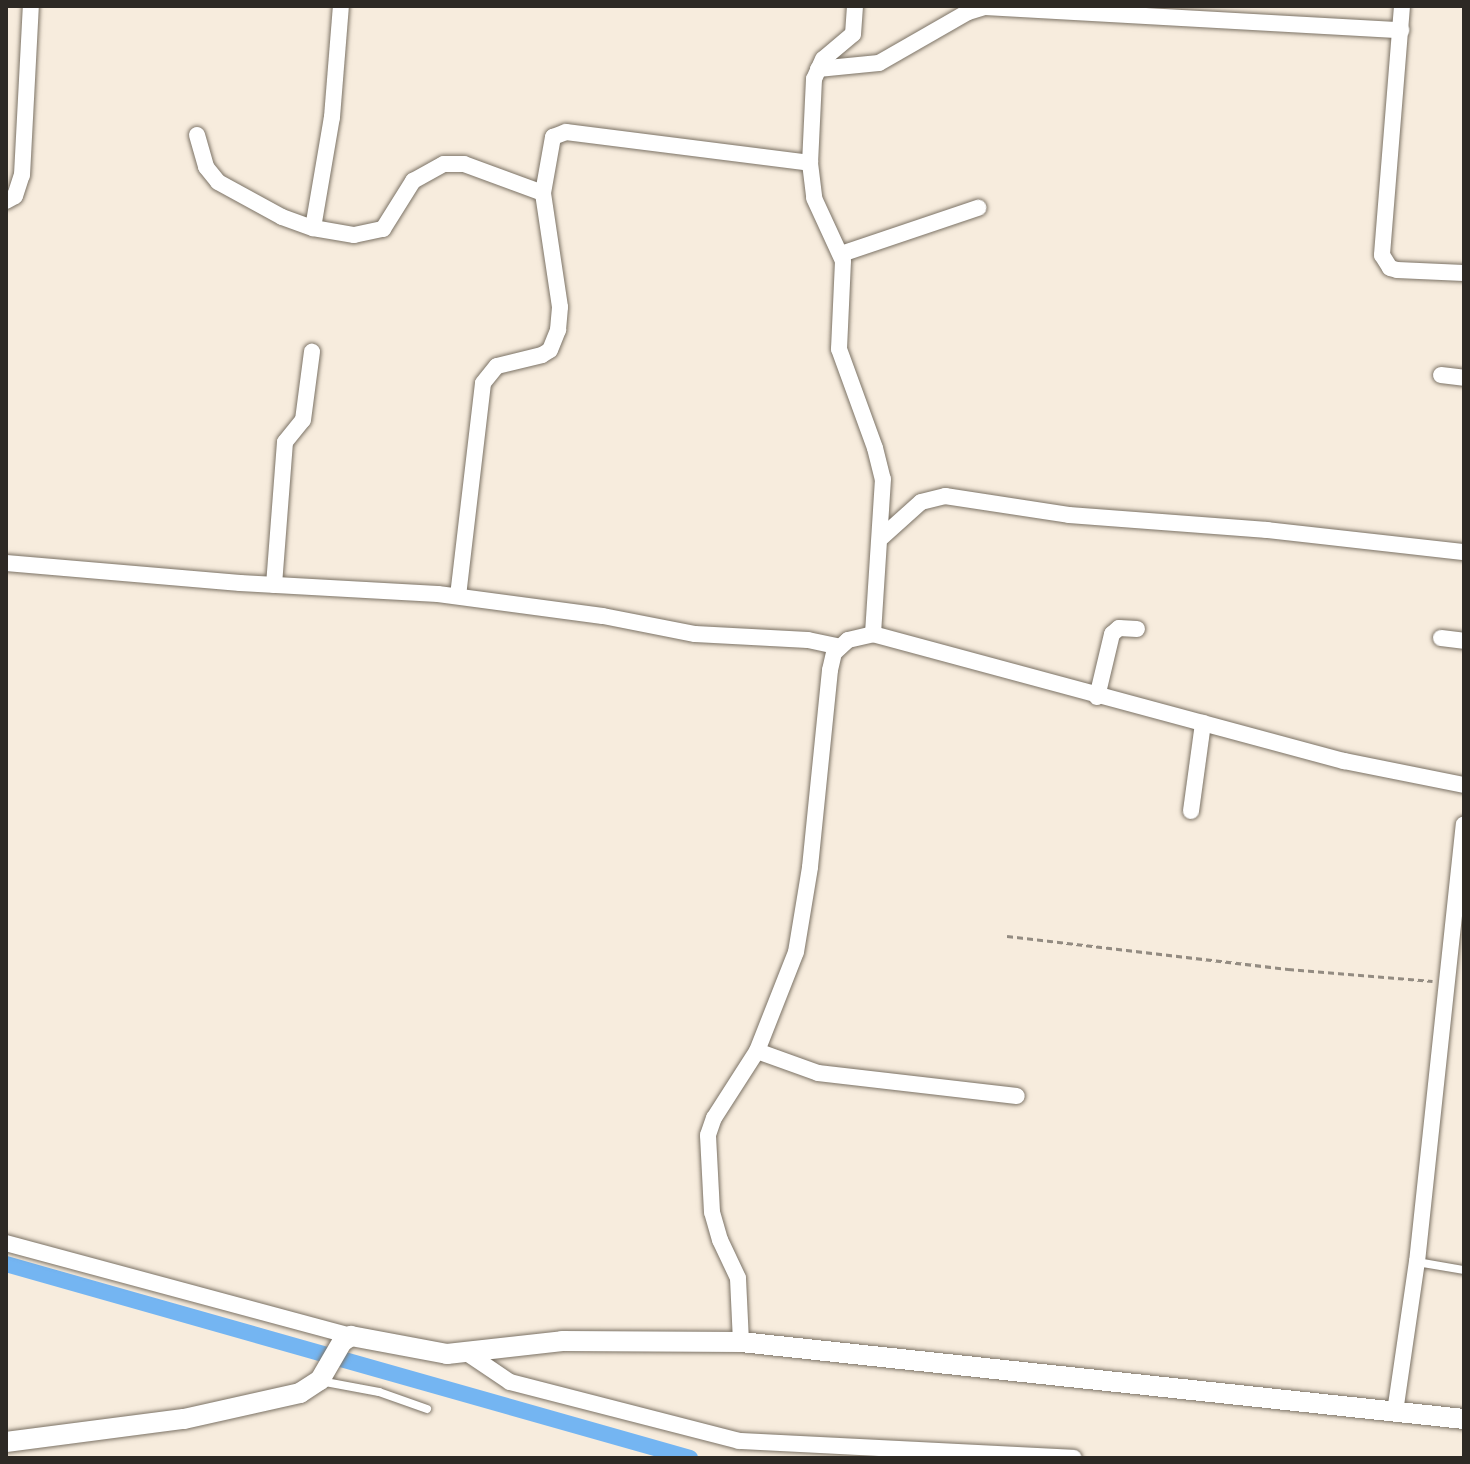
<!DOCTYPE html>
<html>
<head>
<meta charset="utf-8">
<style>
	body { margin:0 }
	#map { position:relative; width:1470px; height:1464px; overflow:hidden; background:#f7ecdd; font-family:"Noto Sans",sans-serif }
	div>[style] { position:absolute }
	.canal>* { height:16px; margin:-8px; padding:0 8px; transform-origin:8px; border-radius:8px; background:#74b5f2 }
	.path>* { height:3px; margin-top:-1.5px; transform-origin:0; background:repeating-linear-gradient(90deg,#938b81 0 6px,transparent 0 10px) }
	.roads { filter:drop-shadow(0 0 2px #7b7265) drop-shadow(0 0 2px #7b7265) }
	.service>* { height:8px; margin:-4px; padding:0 4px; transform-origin:4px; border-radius:4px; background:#fff }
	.minor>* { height:16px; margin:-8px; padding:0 8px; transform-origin:8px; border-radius:8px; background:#fff }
	.tertiary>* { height:20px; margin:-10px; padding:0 10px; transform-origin:10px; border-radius:10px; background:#fff }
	span { translate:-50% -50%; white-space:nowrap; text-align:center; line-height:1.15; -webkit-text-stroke:8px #f7ecdd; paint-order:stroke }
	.frame { position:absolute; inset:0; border:8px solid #2d2924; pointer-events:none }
</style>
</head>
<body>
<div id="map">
	<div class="canal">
		<i style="left:6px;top:1264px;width:711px;rotate:15.83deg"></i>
	</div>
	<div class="path">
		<i style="left:1007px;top:936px;width:283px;rotate:6.7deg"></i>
		<i style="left:1288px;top:969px;width:145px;rotate:4.7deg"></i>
	</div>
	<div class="roads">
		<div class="service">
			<i style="left:1417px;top:1262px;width:48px;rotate:9.7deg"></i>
			<i style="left:320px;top:1381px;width:60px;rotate:10.6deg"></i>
			<i style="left:379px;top:1392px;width:51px;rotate:19.5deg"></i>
		</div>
		<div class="minor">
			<i style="left:855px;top:6px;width:28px;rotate:94deg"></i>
			<i style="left:853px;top:34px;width:39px;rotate:140deg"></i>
			<i style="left:823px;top:59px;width:22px;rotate:114deg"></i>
			<i style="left:814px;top:79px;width:84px;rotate:92.7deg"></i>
			<i style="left:810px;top:163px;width:35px;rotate:83deg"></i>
			<i style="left:814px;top:198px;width:69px;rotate:65.3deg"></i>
			<i style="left:843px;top:261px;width:88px;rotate:92.6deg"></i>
			<i style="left:839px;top:349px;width:105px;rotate:70deg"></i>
			<i style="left:875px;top:448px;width:32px;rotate:76deg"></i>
			<i style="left:883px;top:479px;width:155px;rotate:93.7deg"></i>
			<i style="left:1402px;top:6px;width:250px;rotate:94.6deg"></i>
			<i style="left:1382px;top:255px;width:15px;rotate:58deg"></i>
			<i style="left:1390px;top:268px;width:7px;rotate:16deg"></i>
			<i style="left:1397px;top:270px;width:67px;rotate:2.6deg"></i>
			<i style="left:818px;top:69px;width:61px;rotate:-5.6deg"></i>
			<i style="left:879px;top:63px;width:103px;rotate:-29.8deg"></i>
			<i style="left:968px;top:12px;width:17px;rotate:-17deg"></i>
			<i style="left:984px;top:7px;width:418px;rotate:3.2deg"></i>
			<i style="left:197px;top:135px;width:33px;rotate:74deg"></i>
			<i style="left:206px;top:167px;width:19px;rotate:51deg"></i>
			<i style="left:218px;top:182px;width:73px;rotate:28.7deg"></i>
			<i style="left:282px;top:217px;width:33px;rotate:20deg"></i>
			<i style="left:313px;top:228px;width:42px;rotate:9.7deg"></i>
			<i style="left:354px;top:235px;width:30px;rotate:-12deg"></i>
			<i style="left:383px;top:229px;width:57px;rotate:-58deg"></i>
			<i style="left:413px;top:181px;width:35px;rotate:-29deg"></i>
			<i style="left:444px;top:164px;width:20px"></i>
			<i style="left:464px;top:164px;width:84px;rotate:20.2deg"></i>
			<i style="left:6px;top:201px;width:10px;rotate:-29deg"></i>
			<i style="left:15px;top:196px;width:22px;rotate:-72deg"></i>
			<i style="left:22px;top:175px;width:169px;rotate:-87deg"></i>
			<i style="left:313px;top:228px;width:113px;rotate:-80.3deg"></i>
			<i style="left:332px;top:117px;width:111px;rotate:-85.4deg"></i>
			<i style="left:841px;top:254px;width:145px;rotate:-18.6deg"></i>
			<i style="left:1441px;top:375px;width:23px;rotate:7deg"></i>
			<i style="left:882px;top:537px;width:52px;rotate:-41.9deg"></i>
			<i style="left:921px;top:502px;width:25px;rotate:-14deg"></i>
			<i style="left:945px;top:496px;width:125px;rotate:8.7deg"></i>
			<i style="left:1069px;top:515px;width:199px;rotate:4.3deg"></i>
			<i style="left:1267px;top:530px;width:198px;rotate:6.4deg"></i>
			<i style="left:6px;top:563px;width:235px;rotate:4.9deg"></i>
			<i style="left:240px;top:583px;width:198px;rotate:3.2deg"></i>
			<i style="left:438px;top:594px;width:166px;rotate:7.6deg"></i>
			<i style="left:603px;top:616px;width:94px;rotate:11.1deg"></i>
			<i style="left:695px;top:634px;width:113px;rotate:3deg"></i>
			<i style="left:808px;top:640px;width:33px;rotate:12deg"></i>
			<i style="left:274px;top:585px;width:143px;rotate:-85.6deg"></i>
			<i style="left:285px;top:442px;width:28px;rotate:-51deg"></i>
			<i style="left:303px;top:420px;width:69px;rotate:-82.5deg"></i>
			<i style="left:458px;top:596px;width:214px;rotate:-83.3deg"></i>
			<i style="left:483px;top:383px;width:22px;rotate:-51deg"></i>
			<i style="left:497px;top:366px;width:46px;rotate:-13.7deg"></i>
			<i style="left:542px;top:355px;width:9px;rotate:-32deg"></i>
			<i style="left:550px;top:350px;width:22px;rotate:-68deg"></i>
			<i style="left:558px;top:330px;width:23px;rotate:-85deg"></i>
			<i style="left:560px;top:307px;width:115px;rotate:-98.5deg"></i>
			<i style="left:543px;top:193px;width:57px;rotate:-79.9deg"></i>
			<i style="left:553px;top:137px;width:14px;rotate:-21deg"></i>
			<i style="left:566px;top:132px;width:246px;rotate:7.2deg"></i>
			<i style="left:1441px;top:638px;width:23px;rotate:7deg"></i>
			<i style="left:1097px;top:697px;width:65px;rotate:-76.6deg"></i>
			<i style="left:1112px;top:634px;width:9px;rotate:-41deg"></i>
			<i style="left:1119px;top:628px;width:18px;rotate:3deg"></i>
			<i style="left:1191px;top:811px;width:89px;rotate:-82.2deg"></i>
			<i style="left:757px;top:1051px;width:65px;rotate:19.8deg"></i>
			<i style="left:818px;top:1073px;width:200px;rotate:6.6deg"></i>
			<i style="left:6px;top:1243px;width:357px;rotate:15.1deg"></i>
			<i style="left:741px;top:1342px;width:64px;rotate:-92.7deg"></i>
			<i style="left:738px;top:1278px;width:42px;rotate:-115.3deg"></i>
			<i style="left:720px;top:1240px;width:29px;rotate:-106deg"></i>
			<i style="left:712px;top:1212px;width:77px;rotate:-93deg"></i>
			<i style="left:708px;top:1135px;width:18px;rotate:-71deg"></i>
			<i style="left:714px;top:1118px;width:80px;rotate:-57.3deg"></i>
			<i style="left:757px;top:1051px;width:106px;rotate:-68.5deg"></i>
			<i style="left:796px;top:952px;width:86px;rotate:-80.6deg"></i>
			<i style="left:810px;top:867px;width:198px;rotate:-84.2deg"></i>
			<i style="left:830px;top:670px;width:17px;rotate:-77deg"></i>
			<i style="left:834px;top:653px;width:19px;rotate:-43deg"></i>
			<i style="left:848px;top:640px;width:26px;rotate:-13deg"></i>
			<i style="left:873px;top:634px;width:488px;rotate:15.1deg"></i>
			<i style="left:1344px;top:761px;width:122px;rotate:11.3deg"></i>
			<i style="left:467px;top:1353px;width:52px;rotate:34deg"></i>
			<i style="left:510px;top:1382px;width:236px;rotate:14.4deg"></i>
			<i style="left:739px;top:1441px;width:335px;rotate:2.9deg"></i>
			<i style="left:1395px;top:1412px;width:152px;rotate:-81.7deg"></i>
			<i style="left:1417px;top:1262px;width:440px;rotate:-83.9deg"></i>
		</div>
		<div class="tertiary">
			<i style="left:6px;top:1442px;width:179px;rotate:-7.4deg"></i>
			<i style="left:184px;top:1419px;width:119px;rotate:-12.6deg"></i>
			<i style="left:300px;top:1393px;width:24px;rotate:-33deg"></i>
			<i style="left:320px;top:1380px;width:44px;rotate:-59.9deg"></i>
			<i style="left:342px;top:1342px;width:11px;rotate:-34deg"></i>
			<i style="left:351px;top:1336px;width:98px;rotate:10.6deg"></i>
			<i style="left:447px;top:1354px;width:116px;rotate:-6.4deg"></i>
			<i style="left:562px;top:1341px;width:179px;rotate:0.3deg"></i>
			<i style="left:741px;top:1342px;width:727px;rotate:6.08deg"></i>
		</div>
	</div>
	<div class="frame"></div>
</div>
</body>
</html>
